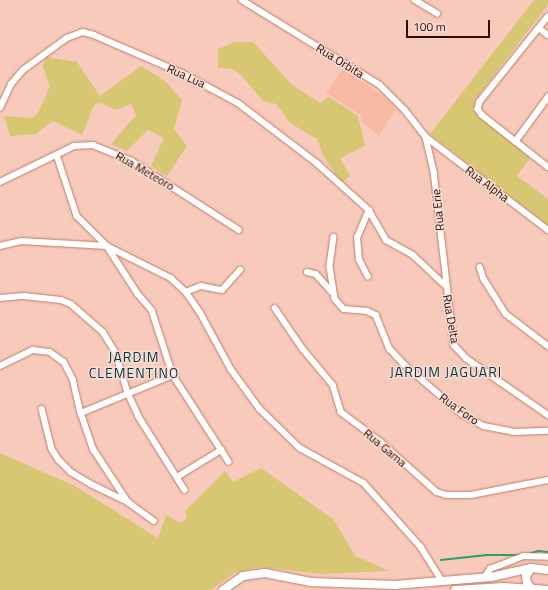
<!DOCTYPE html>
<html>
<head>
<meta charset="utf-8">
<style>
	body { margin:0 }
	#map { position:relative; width:548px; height:590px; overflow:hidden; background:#f7cabc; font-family:"Titillium Web",sans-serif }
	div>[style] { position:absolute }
	.built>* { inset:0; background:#fab9a3 }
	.green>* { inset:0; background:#d7c773 }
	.stream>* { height:1.5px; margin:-0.75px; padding:0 0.75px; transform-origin:0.75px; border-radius:0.75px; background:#319c6a }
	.roads { filter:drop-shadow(0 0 1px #c17d66) drop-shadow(0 0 1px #c17d66) }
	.street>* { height:5.5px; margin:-2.75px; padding:0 2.75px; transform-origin:2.75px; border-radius:2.75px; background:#fff }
	.secondary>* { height:8px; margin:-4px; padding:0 4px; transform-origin:4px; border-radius:4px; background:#fff }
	span { translate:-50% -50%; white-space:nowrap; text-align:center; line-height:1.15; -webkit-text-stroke:3px #fadbd1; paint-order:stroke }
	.street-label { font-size:12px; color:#260d05 }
	.quarter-label { font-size:14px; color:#003c4a; letter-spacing:1px }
	.scale { position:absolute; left:406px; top:20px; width:84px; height:18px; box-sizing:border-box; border:2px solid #260d05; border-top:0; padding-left:5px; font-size:12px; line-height:14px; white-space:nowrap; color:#260d05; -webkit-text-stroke:3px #fadbd1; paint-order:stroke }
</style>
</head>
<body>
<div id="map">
	<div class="built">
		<i style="clip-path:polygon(343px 69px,389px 100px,396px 109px,379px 136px,361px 120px,362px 116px,326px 93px)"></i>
	</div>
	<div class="green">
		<i style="clip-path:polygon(534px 0,548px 0,548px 5px,475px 100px,473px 111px,530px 158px,517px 176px,548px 199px,548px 225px,430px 134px)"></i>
		<i style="clip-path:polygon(234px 42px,253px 42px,292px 85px,320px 103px,329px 97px,358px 116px,365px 146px,340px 158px,350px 176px,341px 183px,323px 155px,317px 139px,290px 123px,276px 104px,263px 101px,241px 75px,232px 69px,218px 68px,218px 49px)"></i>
		<i style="clip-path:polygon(46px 57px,77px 62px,100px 96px,141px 66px,165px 81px,182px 100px,174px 129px,187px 146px,167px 176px,151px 166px,164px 138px,148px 130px,127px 151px,111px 144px,136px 115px,131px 104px,116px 110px,101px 103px,94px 105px,82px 135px,53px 121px,36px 134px,10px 136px,4px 116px,32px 118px,38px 113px,50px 86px,43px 67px)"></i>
		<i style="clip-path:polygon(0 453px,75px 486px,158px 538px,166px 515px,180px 523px,187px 518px,185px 511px,225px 471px,233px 482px,261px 468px,334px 520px,355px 556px,389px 571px,322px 574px,259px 567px,234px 573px,211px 590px,0 590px)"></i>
	</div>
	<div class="stream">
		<i style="left:529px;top:554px;width:9px;rotate:-18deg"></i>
		<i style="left:538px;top:551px;width:10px;rotate:6deg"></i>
		<i style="left:441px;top:560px;width:46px;rotate:-6.2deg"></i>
		<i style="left:487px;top:555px;width:32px"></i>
	</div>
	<div class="roads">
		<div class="street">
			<i style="left:242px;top:0;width:162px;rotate:31.6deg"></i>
			<i style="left:380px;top:85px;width:35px;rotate:45deg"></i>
			<i style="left:405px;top:110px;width:34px;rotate:52deg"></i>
			<i style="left:426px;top:137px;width:153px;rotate:37.3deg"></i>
			<i style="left:415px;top:0;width:26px;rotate:31deg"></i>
			<i style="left:548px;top:17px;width:109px;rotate:128.7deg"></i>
			<i style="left:480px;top:102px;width:7px;rotate:106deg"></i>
			<i style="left:478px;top:109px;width:7px;rotate:56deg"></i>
			<i style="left:482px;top:115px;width:84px;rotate:38.2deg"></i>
			<i style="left:539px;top:28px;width:11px;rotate:38deg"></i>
			<i style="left:0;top:108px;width:26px;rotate:-65deg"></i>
			<i style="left:11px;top:84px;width:18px;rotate:-49deg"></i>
			<i style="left:23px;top:70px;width:54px;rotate:-36deg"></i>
			<i style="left:67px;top:38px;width:17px;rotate:-21deg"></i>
			<i style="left:83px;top:32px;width:11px;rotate:15deg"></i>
			<i style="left:94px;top:35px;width:96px;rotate:23.4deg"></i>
			<i style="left:182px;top:73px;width:64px;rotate:28.2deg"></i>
			<i style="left:238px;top:103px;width:101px;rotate:37.3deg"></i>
			<i style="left:318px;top:164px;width:69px;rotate:42deg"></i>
			<i style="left:369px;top:210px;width:34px;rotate:60deg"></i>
			<i style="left:386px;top:240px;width:31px;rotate:29deg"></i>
			<i style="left:413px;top:255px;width:44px;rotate:43.2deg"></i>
			<i style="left:426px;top:137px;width:35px;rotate:77deg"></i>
			<i style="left:434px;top:171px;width:175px;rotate:83.4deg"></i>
			<i style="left:454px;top:345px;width:18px;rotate:47deg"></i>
			<i style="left:466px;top:358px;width:100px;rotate:34.8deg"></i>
			<i style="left:515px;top:142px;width:56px;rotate:-53.7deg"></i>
			<i style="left:57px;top:155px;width:64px;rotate:71.8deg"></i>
			<i style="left:77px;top:216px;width:42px;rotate:45deg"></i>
			<i style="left:107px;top:246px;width:57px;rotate:57.1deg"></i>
			<i style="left:138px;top:294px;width:21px;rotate:49deg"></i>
			<i style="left:152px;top:310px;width:68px;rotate:72.1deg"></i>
			<i style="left:173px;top:375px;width:103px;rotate:57.2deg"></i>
			<i style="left:0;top:182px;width:82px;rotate:-25.9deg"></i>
			<i style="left:74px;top:146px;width:19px;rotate:-3deg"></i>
			<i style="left:93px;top:145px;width:42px;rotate:22.3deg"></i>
			<i style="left:132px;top:161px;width:127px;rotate:32.8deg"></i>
			<i style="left:334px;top:237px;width:30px;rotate:98deg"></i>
			<i style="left:330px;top:267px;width:32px;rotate:81deg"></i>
			<i style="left:335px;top:299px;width:13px;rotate:48deg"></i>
			<i style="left:344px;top:309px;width:23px;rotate:5deg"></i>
			<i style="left:367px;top:311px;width:10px;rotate:24deg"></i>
			<i style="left:376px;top:315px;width:37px;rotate:68deg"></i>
			<i style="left:390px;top:349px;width:22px;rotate:47deg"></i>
			<i style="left:405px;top:365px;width:75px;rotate:40.7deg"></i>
			<i style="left:462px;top:414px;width:25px;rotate:29deg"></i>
			<i style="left:484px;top:426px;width:31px;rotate:11deg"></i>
			<i style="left:514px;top:432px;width:34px;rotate:-2deg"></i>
			<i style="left:0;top:246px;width:22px;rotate:-13deg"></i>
			<i style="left:21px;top:241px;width:86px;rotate:3.3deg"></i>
			<i style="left:107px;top:246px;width:72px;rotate:26.6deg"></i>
			<i style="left:171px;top:278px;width:21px;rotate:43deg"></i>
			<i style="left:186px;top:292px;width:24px;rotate:55deg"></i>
			<i style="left:200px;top:312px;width:65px;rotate:61.5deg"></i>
			<i style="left:231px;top:369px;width:49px;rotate:54.1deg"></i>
			<i style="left:260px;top:409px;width:56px;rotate:44.3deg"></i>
			<i style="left:300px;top:448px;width:73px;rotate:28.7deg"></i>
			<i style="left:364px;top:483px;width:86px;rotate:48.3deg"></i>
			<i style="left:421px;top:547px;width:38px;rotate:58deg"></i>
			<i style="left:480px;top:267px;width:13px;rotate:72deg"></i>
			<i style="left:484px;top:279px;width:41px;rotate:57.8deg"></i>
			<i style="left:506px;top:314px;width:53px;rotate:37.3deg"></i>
			<i style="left:307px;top:272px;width:9px;rotate:13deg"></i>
			<i style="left:316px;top:274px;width:24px;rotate:48deg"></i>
			<i style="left:368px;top:277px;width:19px;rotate:-118deg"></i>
			<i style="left:359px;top:260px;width:22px;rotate:-95deg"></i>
			<i style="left:357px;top:238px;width:30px;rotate:-67deg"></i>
			<i style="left:186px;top:292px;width:16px;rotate:-22deg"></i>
			<i style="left:201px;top:286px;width:21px;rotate:11deg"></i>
			<i style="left:222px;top:290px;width:27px;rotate:-48deg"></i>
			<i style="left:0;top:298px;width:24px;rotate:-5deg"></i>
			<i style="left:24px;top:296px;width:37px;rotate:6deg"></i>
			<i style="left:61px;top:300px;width:11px;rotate:22deg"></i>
			<i style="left:71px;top:304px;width:43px;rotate:41.2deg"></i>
			<i style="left:103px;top:332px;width:25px;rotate:58deg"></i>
			<i style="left:116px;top:353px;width:42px;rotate:73.3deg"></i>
			<i style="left:128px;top:393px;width:26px;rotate:65deg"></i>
			<i style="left:139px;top:417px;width:86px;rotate:57.8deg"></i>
			<i style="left:275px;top:308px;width:50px;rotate:55.7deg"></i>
			<i style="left:303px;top:349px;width:47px;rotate:50.2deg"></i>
			<i style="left:333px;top:385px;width:28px;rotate:73deg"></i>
			<i style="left:341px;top:412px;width:50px;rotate:36.9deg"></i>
			<i style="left:381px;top:442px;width:75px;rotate:41.8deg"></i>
			<i style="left:437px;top:492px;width:9px;rotate:18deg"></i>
			<i style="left:446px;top:495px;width:25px"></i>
			<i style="left:471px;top:495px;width:78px;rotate:-11deg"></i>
			<i style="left:0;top:366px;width:37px;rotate:-26deg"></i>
			<i style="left:33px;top:350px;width:17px;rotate:7deg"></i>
			<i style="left:50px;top:352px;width:17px;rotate:36deg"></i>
			<i style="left:64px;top:362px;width:19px;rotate:62deg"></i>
			<i style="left:73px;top:379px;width:35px;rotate:77deg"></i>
			<i style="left:81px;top:413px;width:39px;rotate:71deg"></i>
			<i style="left:94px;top:450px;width:62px;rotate:56.8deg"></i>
			<i style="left:128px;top:502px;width:32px;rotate:36deg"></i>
			<i style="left:42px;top:409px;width:41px;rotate:76deg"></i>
			<i style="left:52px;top:449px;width:13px;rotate:58deg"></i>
			<i style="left:59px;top:460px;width:17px;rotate:45deg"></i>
			<i style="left:71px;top:472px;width:23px;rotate:31deg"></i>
			<i style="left:91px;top:484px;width:41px;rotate:25.9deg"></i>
			<i style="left:81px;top:413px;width:100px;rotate:-22.4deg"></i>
			<i style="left:177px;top:477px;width:52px;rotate:-31.5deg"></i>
			<i style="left:484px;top:578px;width:11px;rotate:-56deg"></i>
			<i style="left:490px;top:569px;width:25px;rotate:-21deg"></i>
			<i style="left:513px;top:560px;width:12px;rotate:-20deg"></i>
			<i style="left:524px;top:556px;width:24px;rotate:2deg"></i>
		</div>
		<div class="secondary">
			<i style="left:531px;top:568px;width:9px;rotate:122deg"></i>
			<i style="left:526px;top:576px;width:7px;rotate:82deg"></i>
			<i style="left:527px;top:583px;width:6px;rotate:51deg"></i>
			<i style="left:223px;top:590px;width:24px;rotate:-35deg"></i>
			<i style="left:243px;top:576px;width:22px;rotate:-8deg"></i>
			<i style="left:265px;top:573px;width:47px;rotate:11.1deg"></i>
			<i style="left:311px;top:582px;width:84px;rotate:2deg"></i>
			<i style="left:395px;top:585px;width:96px;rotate:-4.8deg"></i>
			<i style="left:491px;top:577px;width:41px;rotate:-12.7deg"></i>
			<i style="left:531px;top:568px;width:17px;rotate:7deg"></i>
			<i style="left:455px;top:590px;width:49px;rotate:-3.5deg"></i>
			<i style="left:504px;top:587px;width:44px;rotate:3.9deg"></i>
		</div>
	</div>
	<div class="street-label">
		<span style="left:340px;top:61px;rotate:32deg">Rua Orbita</span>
		<span style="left:186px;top:76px;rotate:25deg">Rua Lua</span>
		<span style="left:145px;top:171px;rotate:30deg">Rua Meteoro</span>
		<span style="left:487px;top:184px;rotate:37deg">Rua Alpha</span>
		<span style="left:438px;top:210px;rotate:-96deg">Rua Erie</span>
		<span style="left:451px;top:319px;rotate:80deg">Rua Delta</span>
		<span style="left:459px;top:409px;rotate:35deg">Rua Foro</span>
		<span style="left:385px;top:448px;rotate:40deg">Rua Gama</span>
	</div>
	<div class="quarter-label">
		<span style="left:134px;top:365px">JARDIM<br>CLEMENTINO</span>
		<span style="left:446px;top:372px">JARDIM JAGUARI</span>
	</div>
	<div class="scale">100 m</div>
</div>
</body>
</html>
